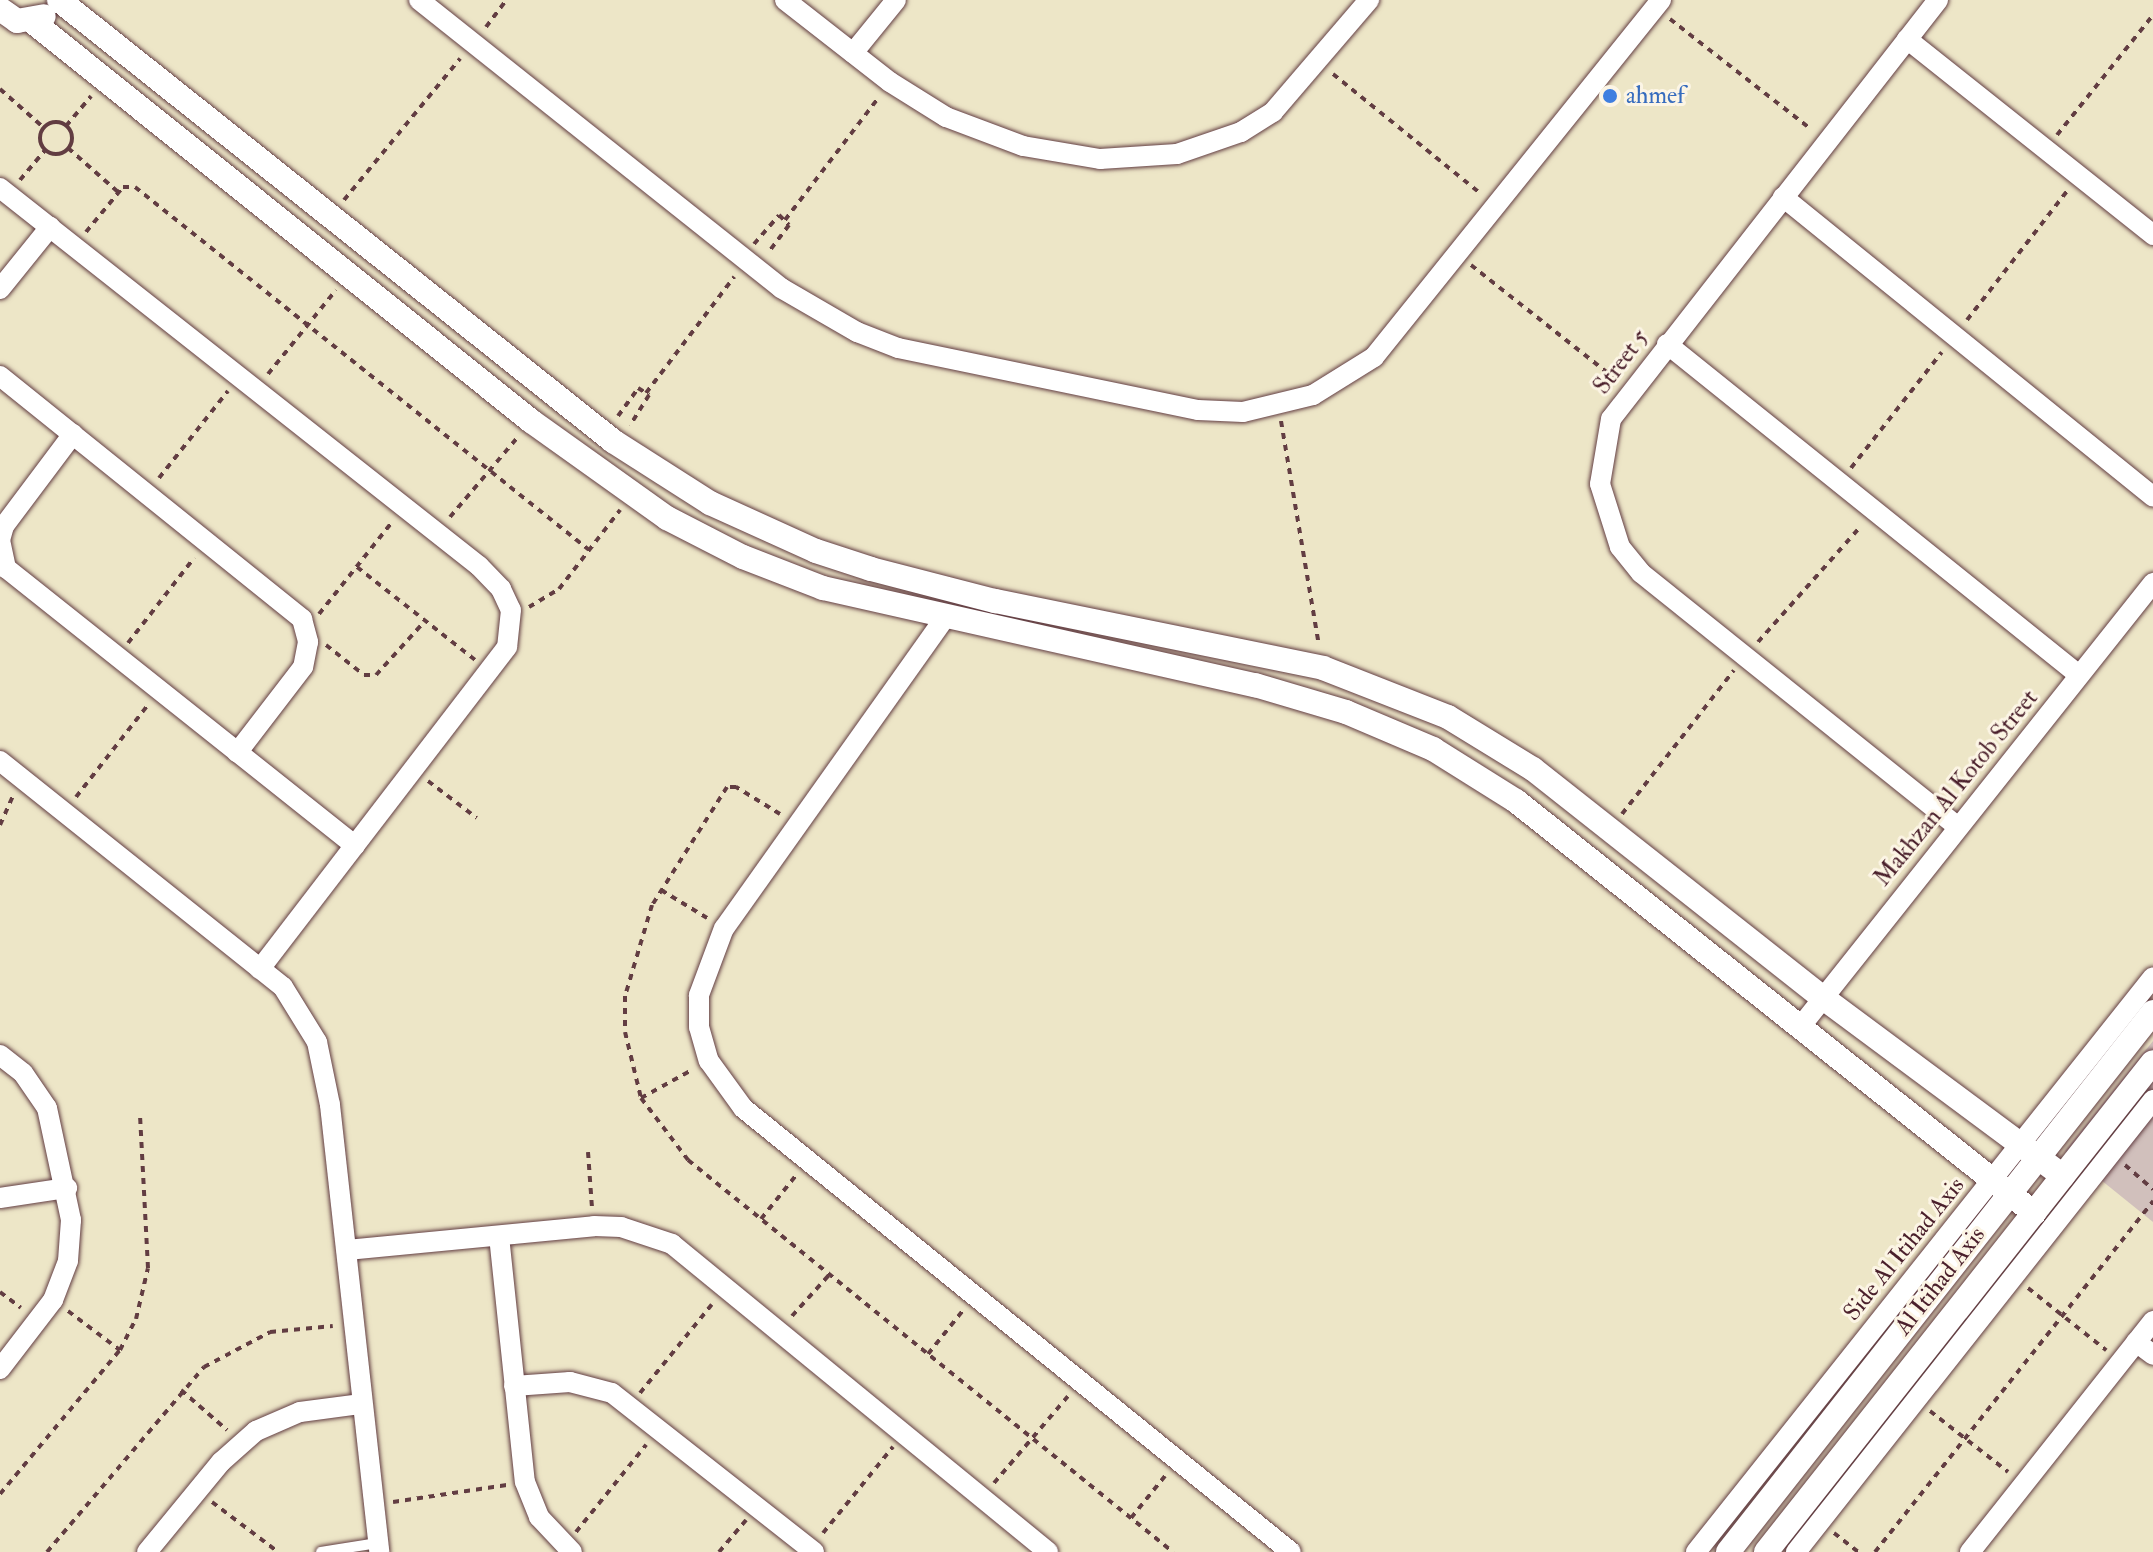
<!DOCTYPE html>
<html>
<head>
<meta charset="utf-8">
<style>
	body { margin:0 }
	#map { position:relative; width:2153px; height:1552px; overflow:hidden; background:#ede6c7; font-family:"IM FELL Double Pica",serif }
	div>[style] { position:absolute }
	.industrial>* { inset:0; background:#d1c0bc }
	.path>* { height:4px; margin-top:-2px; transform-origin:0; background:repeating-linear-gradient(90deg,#623d42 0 6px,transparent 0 12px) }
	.path>.ring { margin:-2px; padding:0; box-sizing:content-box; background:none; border:4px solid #623d42; border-radius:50% }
	.roads { filter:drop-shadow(0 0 2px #623d42) drop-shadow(0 0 2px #623d42) }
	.service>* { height:10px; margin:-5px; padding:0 5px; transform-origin:5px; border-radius:5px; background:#fff }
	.minor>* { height:20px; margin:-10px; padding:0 10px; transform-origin:10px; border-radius:10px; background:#fff }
	.tertiary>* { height:24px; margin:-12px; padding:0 12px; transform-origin:12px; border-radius:12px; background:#fff }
	.dots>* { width:22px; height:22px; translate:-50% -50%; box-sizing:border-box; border:4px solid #fcf5e5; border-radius:50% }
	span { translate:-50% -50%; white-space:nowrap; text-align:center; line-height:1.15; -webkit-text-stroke:6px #fcf5e5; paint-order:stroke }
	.shop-label { font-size:24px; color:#366cbe }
	.left { translate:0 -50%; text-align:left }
	.street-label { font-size:24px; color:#4a1f2b }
</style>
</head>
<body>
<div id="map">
	<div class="industrial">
		<i style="clip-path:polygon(2153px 1041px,2153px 1222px,2065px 1151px)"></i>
	</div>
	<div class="path">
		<i style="left:1670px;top:19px;width:179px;rotate:38deg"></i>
		<i style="left:486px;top:27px;width:34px;rotate:-53deg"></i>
		<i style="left:1333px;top:74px;width:191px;rotate:39deg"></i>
		<i style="left:0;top:89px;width:57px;rotate:41.5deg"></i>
		<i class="ring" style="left:40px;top:122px;width:28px;height:28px"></i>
		<i style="left:66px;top:126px;width:39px;rotate:-50deg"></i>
		<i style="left:2057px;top:135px;width:154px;rotate:-51.3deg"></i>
		<i style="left:68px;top:148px;width:67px;rotate:41.3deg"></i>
		<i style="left:20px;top:180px;width:39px;rotate:-50deg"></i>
		<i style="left:344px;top:200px;width:183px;rotate:-50.6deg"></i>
		<i style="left:785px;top:220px;width:155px;rotate:-52.6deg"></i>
		<i style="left:86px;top:232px;width:58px;rotate:-50.6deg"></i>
		<i style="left:123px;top:187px;width:12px"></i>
		<i style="left:135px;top:187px;width:581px;rotate:38.64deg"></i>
		<i style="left:754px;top:244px;width:38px;rotate:-49deg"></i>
		<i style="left:779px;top:215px;width:14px;rotate:45deg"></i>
		<i style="left:789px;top:225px;width:34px;rotate:127deg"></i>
		<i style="left:1471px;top:265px;width:187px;rotate:38.3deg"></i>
		<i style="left:1967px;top:320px;width:163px;rotate:-52.2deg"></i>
		<i style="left:268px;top:374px;width:108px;rotate:-51deg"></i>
		<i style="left:646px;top:393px;width:146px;rotate:-52.8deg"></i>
		<i style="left:618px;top:416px;width:34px;rotate:-54deg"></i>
		<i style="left:638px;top:388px;width:13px;rotate:32deg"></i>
		<i style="left:649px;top:395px;width:36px;rotate:122deg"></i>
		<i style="left:1281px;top:421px;width:227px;rotate:80.4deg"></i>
		<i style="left:1851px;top:468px;width:147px;rotate:-51.9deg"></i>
		<i style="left:159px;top:478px;width:111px;rotate:-51.6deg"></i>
		<i style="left:450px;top:517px;width:104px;rotate:-49.7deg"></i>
		<i style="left:357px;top:567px;width:150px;rotate:38.2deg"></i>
		<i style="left:529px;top:607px;width:35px;rotate:-31deg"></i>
		<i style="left:559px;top:589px;width:100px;rotate:-52.3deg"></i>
		<i style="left:319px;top:614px;width:119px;rotate:-51.5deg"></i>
		<i style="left:1758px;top:642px;width:155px;rotate:-48.4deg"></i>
		<i style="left:128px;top:643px;width:108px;rotate:-52.2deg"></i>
		<i style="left:326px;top:645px;width:48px;rotate:38.3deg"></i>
		<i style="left:364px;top:675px;width:12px"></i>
		<i style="left:376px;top:675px;width:73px;rotate:-47.8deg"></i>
		<i style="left:428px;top:781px;width:61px;rotate:37.1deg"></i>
		<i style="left:76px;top:797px;width:115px;rotate:-52deg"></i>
		<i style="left:780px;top:814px;width:52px;rotate:-148.5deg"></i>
		<i style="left:736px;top:787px;width:9px;rotate:180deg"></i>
		<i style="left:727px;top:787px;width:140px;rotate:122.4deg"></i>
		<i style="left:652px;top:905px;width:95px;rotate:106.5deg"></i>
		<i style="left:625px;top:996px;width:36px;rotate:90deg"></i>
		<i style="left:625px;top:1032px;width:68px;rotate:76.4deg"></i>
		<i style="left:641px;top:1098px;width:78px;rotate:52.8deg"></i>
		<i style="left:688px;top:1160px;width:624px;rotate:38.95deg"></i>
		<i style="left:1622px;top:814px;width:182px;rotate:-52.1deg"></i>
		<i style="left:0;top:825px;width:34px;rotate:-66deg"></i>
		<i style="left:661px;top:890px;width:54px;rotate:31.3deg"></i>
		<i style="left:641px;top:1098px;width:58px;rotate:-28.8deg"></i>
		<i style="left:588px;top:1152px;width:56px;rotate:85.9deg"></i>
		<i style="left:2125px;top:1165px;width:37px;rotate:41deg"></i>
		<i style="left:761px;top:1219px;width:58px;rotate:-51.3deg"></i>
		<i style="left:2028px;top:1288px;width:100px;rotate:38.5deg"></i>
		<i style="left:0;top:1292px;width:26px;rotate:37deg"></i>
		<i style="left:68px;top:1311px;width:65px;rotate:36.9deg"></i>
		<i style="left:792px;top:1316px;width:55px;rotate:-47.9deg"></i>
		<i style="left:928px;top:1354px;width:58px;rotate:-51.3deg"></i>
		<i style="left:181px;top:1390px;width:61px;rotate:41deg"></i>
		<i style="left:640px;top:1393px;width:114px;rotate:-51deg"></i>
		<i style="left:1930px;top:1411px;width:99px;rotate:38deg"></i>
		<i style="left:994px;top:1483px;width:114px;rotate:-49.6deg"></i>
		<i style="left:0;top:1494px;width:187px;rotate:-50.2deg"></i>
		<i style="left:120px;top:1350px;width:35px;rotate:-63deg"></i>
		<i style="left:136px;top:1319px;width:52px;rotate:-76.8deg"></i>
		<i style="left:148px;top:1268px;width:155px;rotate:-93deg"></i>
		<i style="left:212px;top:1502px;width:83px;rotate:37.1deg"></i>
		<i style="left:393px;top:1502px;width:115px;rotate:-8.5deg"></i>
		<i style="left:1131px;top:1518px;width:54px;rotate:-51deg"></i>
		<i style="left:576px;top:1532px;width:112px;rotate:-51.2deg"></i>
		<i style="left:823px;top:1533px;width:111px;rotate:-50.9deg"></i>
		<i style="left:1834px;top:1533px;width:31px;rotate:38deg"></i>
		<i style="left:47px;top:1552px;width:243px;rotate:-49.7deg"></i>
		<i style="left:204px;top:1367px;width:75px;rotate:-27.9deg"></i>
		<i style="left:270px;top:1332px;width:63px;rotate:-5.4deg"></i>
		<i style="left:719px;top:1552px;width:42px;rotate:-49.8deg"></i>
		<i style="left:1875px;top:1552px;width:448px;rotate:-51.6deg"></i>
	</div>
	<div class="roads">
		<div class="service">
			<i style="left:321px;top:1552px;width:57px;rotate:-9.1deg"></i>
		</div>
		<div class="minor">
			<i style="left:419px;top:0;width:463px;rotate:38.5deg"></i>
			<i style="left:781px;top:288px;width:88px;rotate:30.1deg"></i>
			<i style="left:857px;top:332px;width:44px;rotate:21.3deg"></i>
			<i style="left:898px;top:348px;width:306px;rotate:11.7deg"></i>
			<i style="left:1198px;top:410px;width:45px;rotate:2.5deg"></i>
			<i style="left:1243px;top:412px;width:72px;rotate:-13.7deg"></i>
			<i style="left:1313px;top:395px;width:72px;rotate:-31.9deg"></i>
			<i style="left:1374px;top:357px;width:458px;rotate:-51.2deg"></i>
			<i style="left:785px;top:0;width:133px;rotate:38deg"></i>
			<i style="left:890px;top:82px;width:66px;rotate:32deg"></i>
			<i style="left:946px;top:117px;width:82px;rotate:20.6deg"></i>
			<i style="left:1023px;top:146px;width:78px;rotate:9.6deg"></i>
			<i style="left:1100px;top:159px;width:77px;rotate:-3.7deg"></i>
			<i style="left:1177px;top:154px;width:68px;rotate:-19deg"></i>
			<i style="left:1241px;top:132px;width:38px;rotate:-32deg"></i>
			<i style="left:1273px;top:112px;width:148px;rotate:-49.4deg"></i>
			<i style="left:1938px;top:0;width:531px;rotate:127.97deg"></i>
			<i style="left:1611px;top:419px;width:66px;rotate:99.6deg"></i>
			<i style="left:1600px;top:484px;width:66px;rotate:72.4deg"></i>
			<i style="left:1620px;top:547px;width:33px;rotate:51deg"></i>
			<i style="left:1641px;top:573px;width:406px;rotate:38.7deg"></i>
			<i style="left:1907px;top:39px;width:315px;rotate:38.5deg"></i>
			<i style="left:853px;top:53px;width:68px;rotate:-50.9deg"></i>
			<i style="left:0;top:188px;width:610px;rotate:38.28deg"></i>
			<i style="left:479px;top:566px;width:32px;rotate:46deg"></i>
			<i style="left:501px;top:589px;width:23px;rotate:65deg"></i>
			<i style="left:511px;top:610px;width:37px;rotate:96deg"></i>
			<i style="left:507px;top:647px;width:406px;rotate:127.5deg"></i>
			<i style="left:1783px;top:197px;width:476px;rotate:39deg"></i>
			<i style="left:0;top:289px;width:80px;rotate:-51.1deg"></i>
			<i style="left:1667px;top:344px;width:528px;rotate:38.78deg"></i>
			<i style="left:0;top:376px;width:388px;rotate:38.8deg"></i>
			<i style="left:302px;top:619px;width:24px;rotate:75deg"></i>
			<i style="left:308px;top:642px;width:25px;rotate:101deg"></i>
			<i style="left:303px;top:667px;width:108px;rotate:127.5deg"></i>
			<i style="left:73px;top:434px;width:115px;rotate:126.9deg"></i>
			<i style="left:4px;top:526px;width:15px;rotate:106deg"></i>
			<i style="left:0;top:540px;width:29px;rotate:78deg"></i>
			<i style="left:6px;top:568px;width:446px;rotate:38.5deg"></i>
			<i style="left:944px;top:619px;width:379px;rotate:125.4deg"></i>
			<i style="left:724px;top:928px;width:72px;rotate:110.5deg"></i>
			<i style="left:699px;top:995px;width:32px;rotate:90deg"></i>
			<i style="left:699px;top:1027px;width:35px;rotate:74deg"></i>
			<i style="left:709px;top:1061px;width:58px;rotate:54.1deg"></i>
			<i style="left:743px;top:1108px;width:705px;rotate:39.02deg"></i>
			<i style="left:0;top:761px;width:362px;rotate:38.6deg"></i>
			<i style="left:283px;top:987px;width:65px;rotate:58.3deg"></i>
			<i style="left:317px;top:1042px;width:64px;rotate:78.3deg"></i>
			<i style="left:330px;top:1105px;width:450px;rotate:83.7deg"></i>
			<i style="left:1801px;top:1026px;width:566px;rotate:-51.53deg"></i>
			<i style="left:0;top:1055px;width:29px;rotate:38deg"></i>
			<i style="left:23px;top:1073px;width:42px;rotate:55.6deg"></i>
			<i style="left:47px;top:1108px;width:115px;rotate:77.9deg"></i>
			<i style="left:71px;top:1220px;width:41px;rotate:94.2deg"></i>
			<i style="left:68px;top:1261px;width:42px;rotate:111deg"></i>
			<i style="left:53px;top:1300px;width:87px;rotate:127.5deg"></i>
			<i style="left:0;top:1198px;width:68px;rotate:-8.5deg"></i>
			<i style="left:499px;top:1236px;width:247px;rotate:84deg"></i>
			<i style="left:525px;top:1482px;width:38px;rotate:68deg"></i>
			<i style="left:539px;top:1517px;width:48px;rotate:46.7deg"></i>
			<i style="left:347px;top:1250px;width:248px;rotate:-5.5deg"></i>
			<i style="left:594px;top:1226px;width:27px;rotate:2deg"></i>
			<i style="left:621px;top:1227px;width:54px;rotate:18.4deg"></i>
			<i style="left:672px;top:1244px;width:486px;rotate:39.3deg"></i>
			<i style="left:2136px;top:1342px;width:21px;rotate:37deg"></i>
			<i style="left:514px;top:1386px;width:56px;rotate:-4.1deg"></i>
			<i style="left:570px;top:1382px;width:43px;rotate:14.7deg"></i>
			<i style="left:612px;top:1393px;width:257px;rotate:38.2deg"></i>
			<i style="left:147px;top:1552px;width:117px;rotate:-50.6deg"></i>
			<i style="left:221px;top:1462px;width:47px;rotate:-41.5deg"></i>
			<i style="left:256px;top:1431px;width:48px;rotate:-23.4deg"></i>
			<i style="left:300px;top:1412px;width:62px;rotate:-7.5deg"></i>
			<i style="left:1696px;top:1552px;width:734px;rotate:-51.52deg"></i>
			<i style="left:1796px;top:1552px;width:576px;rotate:-51.7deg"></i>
			<i style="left:1970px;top:1552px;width:295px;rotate:-51.6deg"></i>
		</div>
		<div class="tertiary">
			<i style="left:59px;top:0;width:708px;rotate:38.52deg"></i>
			<i style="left:613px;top:441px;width:115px;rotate:32.6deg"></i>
			<i style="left:710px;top:503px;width:116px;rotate:24.4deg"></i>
			<i style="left:816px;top:551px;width:58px;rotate:18.1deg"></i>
			<i style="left:871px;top:569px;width:128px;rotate:14.5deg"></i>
			<i style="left:995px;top:601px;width:335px;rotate:11.5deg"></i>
			<i style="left:1323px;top:668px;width:134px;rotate:21.4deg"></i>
			<i style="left:1448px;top:717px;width:100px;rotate:31.5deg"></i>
			<i style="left:1533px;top:769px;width:368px;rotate:38.3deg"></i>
			<i style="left:1822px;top:997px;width:300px;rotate:36.6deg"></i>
			<i style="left:0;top:9px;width:21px;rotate:35deg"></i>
			<i style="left:17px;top:21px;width:27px;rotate:-10deg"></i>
			<i style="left:33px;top:22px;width:638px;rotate:38.7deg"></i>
			<i style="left:531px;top:421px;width:167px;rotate:35.5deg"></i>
			<i style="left:667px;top:518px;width:85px;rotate:27.2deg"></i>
			<i style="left:743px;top:557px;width:86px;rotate:21.2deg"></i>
			<i style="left:823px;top:588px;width:443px;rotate:12.7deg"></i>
			<i style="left:1255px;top:685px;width:95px;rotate:16.5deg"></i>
			<i style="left:1346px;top:712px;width:95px;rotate:23deg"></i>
			<i style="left:1433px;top:749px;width:98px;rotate:32.1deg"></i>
			<i style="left:1516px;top:801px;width:662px;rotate:38.5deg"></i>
			<i style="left:1728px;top:1552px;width:687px;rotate:-51.8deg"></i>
			<i style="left:1766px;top:1552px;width:624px;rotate:-51.7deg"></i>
		</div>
	</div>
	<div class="dots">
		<i style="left:1610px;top:96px;background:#3f7fe0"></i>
	</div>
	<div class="shop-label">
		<span class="left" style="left:1626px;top:96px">ahmef</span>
	</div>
	<div class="street-label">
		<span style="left:1621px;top:362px;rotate:-53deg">Street 5</span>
		<span style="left:1956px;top:788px;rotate:-51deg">Makhzan Al Kotob Street</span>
		<span style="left:1904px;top:1249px;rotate:-51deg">Side Al Itihad Axis</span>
		<span style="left:1940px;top:1281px;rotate:-52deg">Al Itihad Axis</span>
	</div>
</div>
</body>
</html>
